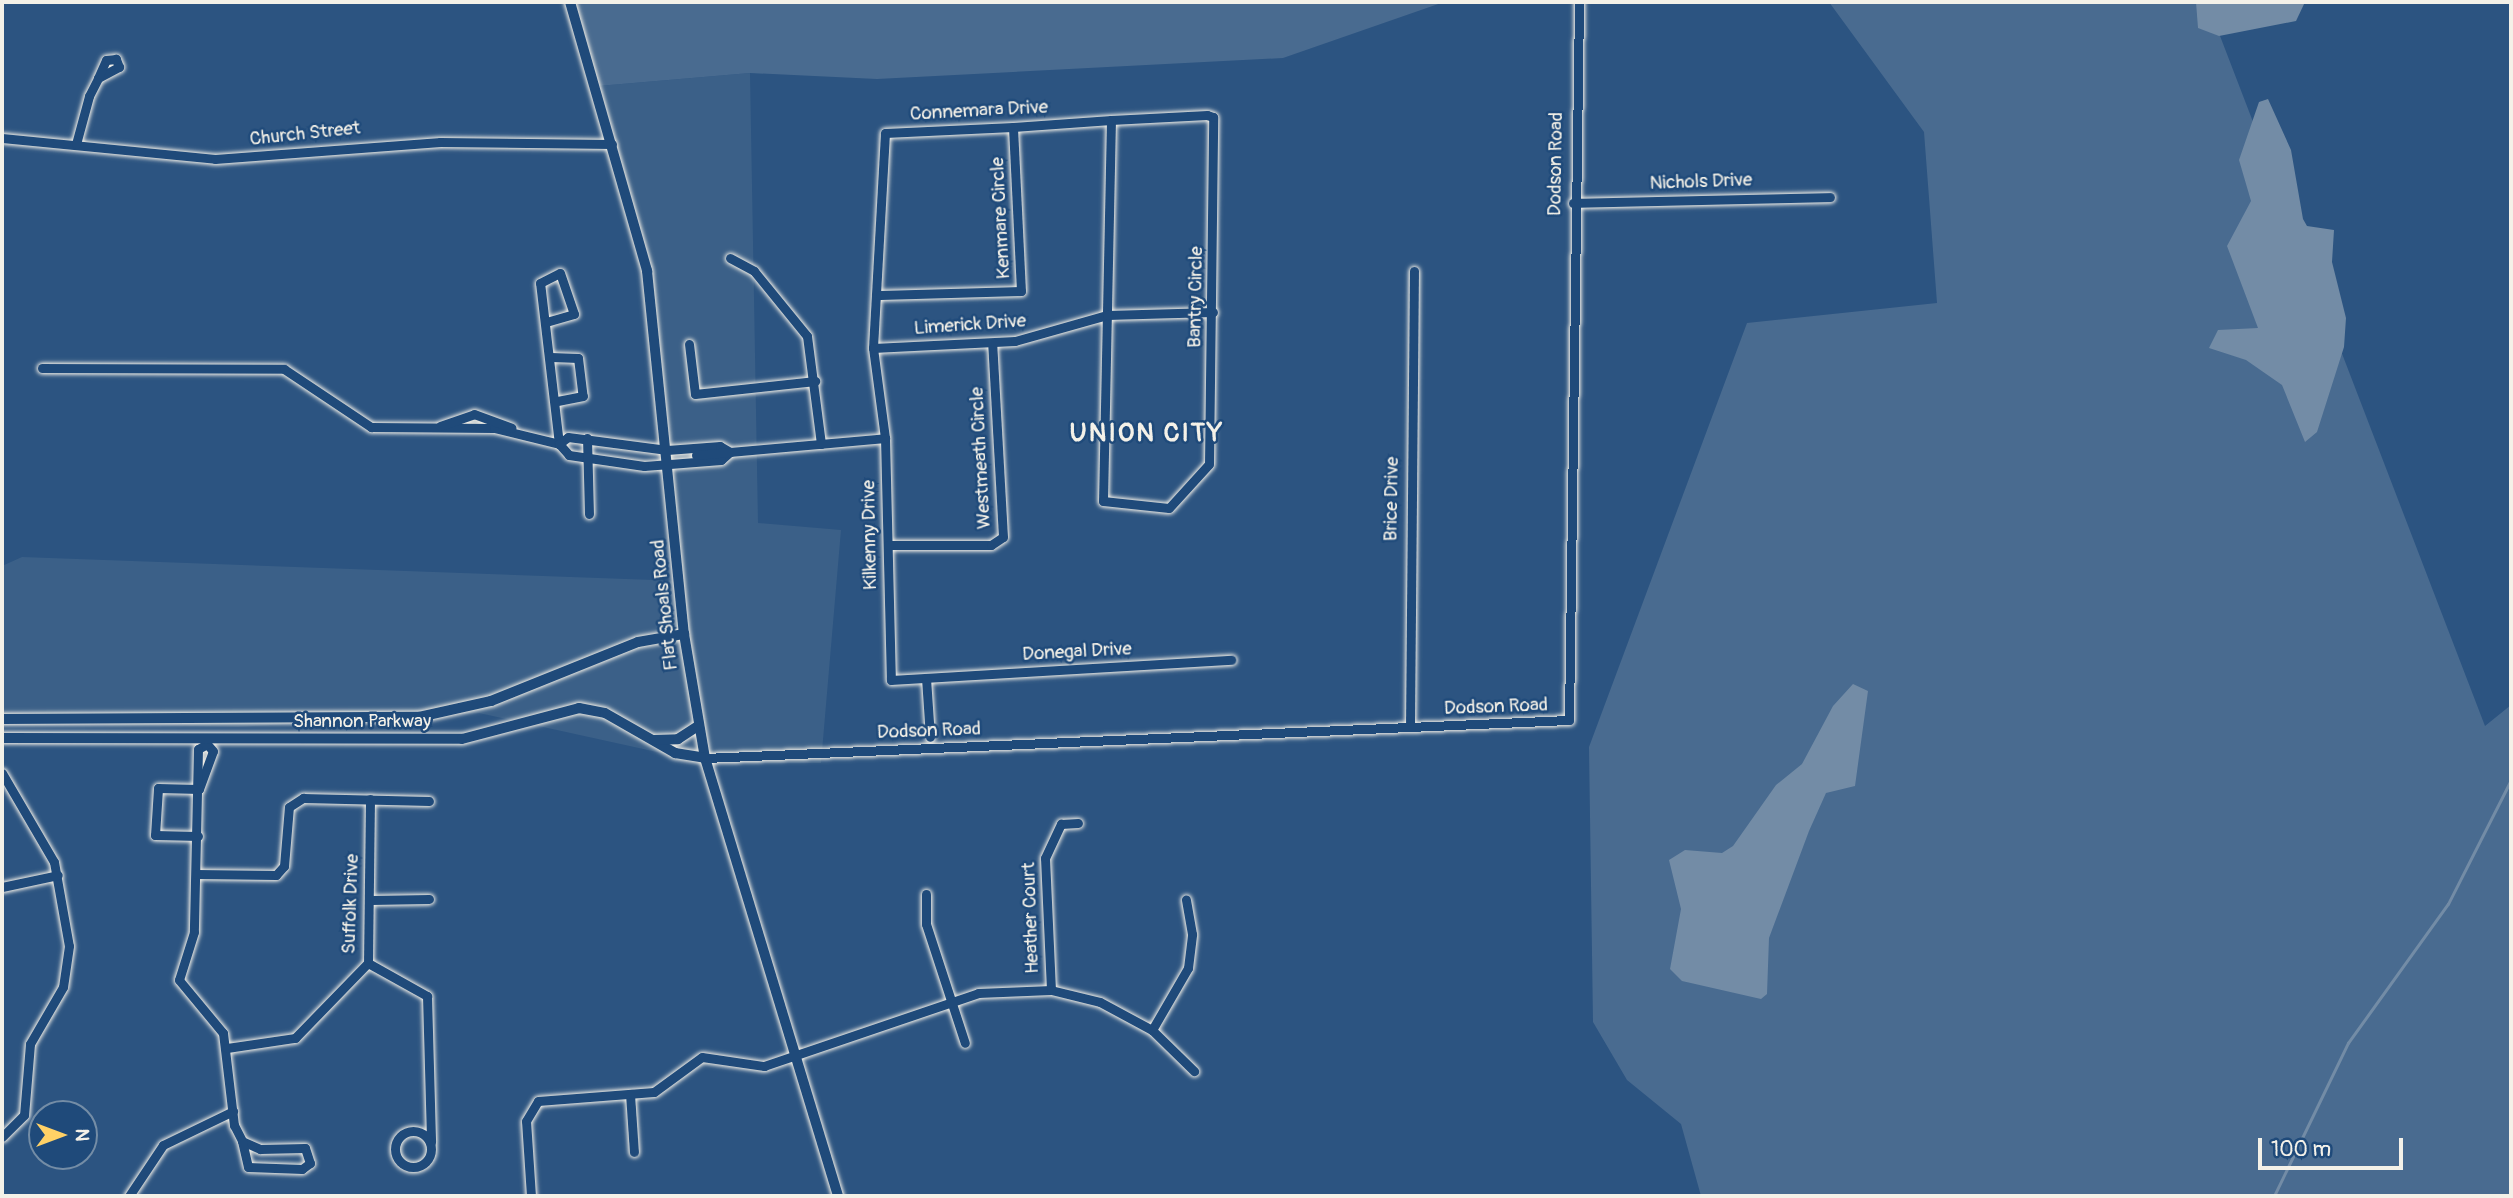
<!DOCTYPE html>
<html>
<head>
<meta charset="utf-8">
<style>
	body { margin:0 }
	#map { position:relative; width:2513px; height:1198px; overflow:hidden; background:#2c5481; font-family:Pangolin,sans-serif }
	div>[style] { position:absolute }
	.built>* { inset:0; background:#3b6088 }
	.green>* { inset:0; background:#496b90 }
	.water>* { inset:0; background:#738ca6 }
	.stream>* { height:2.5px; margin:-1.25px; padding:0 1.25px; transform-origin:1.25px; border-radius:1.25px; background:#738ca6 }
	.roads { filter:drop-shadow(0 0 2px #f4f1e8) drop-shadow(0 0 2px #f4f1e8) }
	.minor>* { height:9px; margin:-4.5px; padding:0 4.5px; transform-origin:4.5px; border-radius:4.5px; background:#1f4a7a }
	.minor>.ring { margin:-4.5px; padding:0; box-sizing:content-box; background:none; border:9px solid #1f4a7a; border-radius:50% }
	.tertiary>* { height:10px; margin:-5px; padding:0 5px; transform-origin:5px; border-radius:5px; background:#1f4a7a }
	span { translate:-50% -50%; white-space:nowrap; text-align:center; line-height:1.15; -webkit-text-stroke:5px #1f4a7a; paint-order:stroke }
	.street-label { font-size:19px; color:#f4f1e8 }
	.district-label { font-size:26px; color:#f4f1e8; font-weight:700; letter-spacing:2px }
	.frame { position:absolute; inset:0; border:4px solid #f4f1e8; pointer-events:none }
	.north { position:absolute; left:28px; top:1100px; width:70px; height:70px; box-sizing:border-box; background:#1f4a7a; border:2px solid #748da6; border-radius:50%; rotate:90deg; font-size:19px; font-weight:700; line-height:28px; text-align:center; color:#f4f1e8 }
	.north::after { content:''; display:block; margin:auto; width:24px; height:32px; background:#ffd166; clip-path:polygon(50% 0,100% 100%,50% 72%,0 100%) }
	.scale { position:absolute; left:2258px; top:1138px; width:145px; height:32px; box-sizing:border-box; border:4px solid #f4f1e8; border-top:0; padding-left:9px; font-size:21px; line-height:24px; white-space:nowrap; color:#f4f1e8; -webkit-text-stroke:5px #1f4a7a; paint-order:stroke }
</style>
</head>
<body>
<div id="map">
	<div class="built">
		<i style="clip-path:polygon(750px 73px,758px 523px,841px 530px,821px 763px,707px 763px,479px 713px,238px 727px,2px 722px,2px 566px,22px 557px,682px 581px,650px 270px,598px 86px)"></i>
	</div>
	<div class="green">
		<i style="clip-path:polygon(571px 2px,1444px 2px,1283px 58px,877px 79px,750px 73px,598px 86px)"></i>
		<i style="clip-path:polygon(1829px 2px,2207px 2px,2485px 726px,2511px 705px,2511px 1196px,1701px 1196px,1681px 1124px,1627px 1080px,1593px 1022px,1589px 747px,1747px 323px,1937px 303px,1924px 132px)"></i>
	</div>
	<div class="water">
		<i style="clip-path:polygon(2196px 2px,2305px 2px,2296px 21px,2219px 36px,2198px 28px)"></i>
		<i style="clip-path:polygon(2268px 99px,2291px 150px,2303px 219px,2307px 226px,2334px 230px,2332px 262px,2346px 318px,2344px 347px,2317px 432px,2305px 442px,2282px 385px,2246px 360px,2209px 348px,2218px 330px,2258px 328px,2227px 246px,2251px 201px,2239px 160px,2259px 102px)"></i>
		<i style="clip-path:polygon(1853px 684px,1868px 691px,1855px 786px,1826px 793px,1809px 831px,1769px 938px,1767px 994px,1761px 999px,1682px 981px,1670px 969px,1681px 909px,1669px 860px,1685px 850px,1722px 853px,1733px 846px,1776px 785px,1802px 764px,1833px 706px)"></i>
	</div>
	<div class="stream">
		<i style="left:2274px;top:1196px;width:170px;rotate:-64.2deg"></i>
		<i style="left:2348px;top:1043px;width:171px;rotate:-54.3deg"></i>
		<i style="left:2448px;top:904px;width:139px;rotate:-63.1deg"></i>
	</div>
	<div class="roads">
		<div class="minor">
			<i style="left:1111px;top:120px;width:381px;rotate:91.2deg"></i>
			<i style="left:1103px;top:501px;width:66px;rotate:6.1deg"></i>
			<i style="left:1169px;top:508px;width:59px;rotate:-47.7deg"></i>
			<i style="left:1209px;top:464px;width:347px;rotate:-89.3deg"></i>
			<i style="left:1213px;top:117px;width:6px;rotate:-162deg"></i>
			<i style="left:1207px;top:115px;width:96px;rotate:177deg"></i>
			<i style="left:1111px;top:120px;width:98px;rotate:175.9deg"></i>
			<i style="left:1013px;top:127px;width:128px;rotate:177.3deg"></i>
			<i style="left:885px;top:133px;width:215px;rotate:93.2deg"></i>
			<i style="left:873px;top:348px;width:91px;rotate:82.4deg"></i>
			<i style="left:885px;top:438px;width:242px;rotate:88.6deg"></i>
			<i style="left:891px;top:680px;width:341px;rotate:-3.4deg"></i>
			<i style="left:2px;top:138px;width:214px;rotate:5.6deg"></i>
			<i style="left:215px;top:159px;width:226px;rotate:-4.3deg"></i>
			<i style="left:440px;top:142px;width:172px;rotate:0.7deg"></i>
			<i style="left:76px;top:144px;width:50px;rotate:-74.8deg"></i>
			<i style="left:89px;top:96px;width:20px;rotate:-63deg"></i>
			<i style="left:98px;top:78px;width:24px;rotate:-28deg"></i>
			<i style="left:119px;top:67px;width:9px;rotate:-111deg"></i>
			<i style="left:116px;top:59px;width:10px;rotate:174deg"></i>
			<i style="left:106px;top:60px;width:20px;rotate:114deg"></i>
			<i style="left:1573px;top:203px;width:257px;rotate:-1.3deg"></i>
			<i style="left:730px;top:258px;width:27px;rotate:28deg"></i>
			<i style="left:754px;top:271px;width:84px;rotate:50.8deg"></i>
			<i style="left:807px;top:336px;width:109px;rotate:82.6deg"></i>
			<i style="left:880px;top:295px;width:141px;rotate:-1.6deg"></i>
			<i style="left:1021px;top:291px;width:164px;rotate:-92.8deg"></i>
			<i style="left:689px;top:344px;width:50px;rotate:83.2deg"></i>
			<i style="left:695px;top:394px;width:121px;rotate:-6.2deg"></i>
			<i style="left:873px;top:348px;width:142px;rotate:-2.8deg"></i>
			<i style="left:1015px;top:341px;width:96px;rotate:-15.8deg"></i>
			<i style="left:1107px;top:315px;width:106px;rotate:-1.6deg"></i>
			<i style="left:551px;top:357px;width:27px;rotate:2deg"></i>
			<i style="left:578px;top:358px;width:38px;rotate:83deg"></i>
			<i style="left:583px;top:396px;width:26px;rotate:169deg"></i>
			<i style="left:42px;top:368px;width:242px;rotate:0.2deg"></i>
			<i style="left:284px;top:369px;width:105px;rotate:33.7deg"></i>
			<i style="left:371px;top:427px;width:123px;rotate:0.5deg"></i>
			<i style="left:494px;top:428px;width:67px;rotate:13.8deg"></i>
			<i style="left:559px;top:444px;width:162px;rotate:-96.7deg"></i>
			<i style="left:540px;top:283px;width:22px;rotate:-27deg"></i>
			<i style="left:560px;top:273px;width:43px;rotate:71.1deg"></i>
			<i style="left:574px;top:314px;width:29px;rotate:164deg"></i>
			<i style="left:440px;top:426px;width:36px;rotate:-19deg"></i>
			<i style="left:474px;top:414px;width:40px;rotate:20.2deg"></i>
			<i style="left:568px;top:437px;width:100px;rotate:7.5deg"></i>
			<i style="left:667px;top:450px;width:53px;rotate:-4.3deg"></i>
			<i style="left:720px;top:446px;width:12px;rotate:31deg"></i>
			<i style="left:730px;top:452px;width:12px;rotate:138deg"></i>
			<i style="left:721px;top:460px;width:77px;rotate:175.5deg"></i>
			<i style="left:644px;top:466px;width:76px;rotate:-171.7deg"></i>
			<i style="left:569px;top:455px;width:15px;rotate:-132deg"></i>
			<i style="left:559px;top:444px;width:11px;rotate:-38deg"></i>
			<i style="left:587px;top:438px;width:76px;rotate:88.5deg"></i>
			<i style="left:696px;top:455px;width:190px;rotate:-5.1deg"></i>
			<i style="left:888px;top:545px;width:103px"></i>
			<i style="left:991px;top:545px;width:14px;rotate:-34deg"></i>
			<i style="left:1003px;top:537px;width:194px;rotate:-93.2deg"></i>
			<i style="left:926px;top:678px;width:59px;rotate:86.1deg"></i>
			<i style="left:1410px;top:727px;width:456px;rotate:-89.5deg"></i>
			<i style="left:705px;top:758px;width:865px;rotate:-2.52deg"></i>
			<i style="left:1569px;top:720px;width:718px;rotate:-89.2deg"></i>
			<i style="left:2px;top:773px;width:103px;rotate:59.7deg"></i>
			<i style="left:54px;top:862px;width:85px;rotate:79.9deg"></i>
			<i style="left:69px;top:946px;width:41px;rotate:98.3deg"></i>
			<i style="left:63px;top:987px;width:66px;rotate:120.1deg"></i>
			<i style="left:30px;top:1044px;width:71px;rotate:94.8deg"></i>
			<i style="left:24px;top:1115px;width:31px;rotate:135deg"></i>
			<i style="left:199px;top:789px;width:40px;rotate:-69.8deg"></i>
			<i style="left:213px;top:751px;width:9px;rotate:-131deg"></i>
			<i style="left:207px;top:744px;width:10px;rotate:151deg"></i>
			<i style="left:198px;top:749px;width:183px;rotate:91.3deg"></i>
			<i style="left:194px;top:932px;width:50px;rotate:107.4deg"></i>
			<i style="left:179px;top:980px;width:69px;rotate:50.3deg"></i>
			<i style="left:223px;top:1033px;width:93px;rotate:83.2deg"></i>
			<i style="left:234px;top:1125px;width:18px;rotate:63deg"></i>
			<i style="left:198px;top:836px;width:43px;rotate:-178.7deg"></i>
			<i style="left:155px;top:835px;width:47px;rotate:-86.3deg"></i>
			<i style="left:158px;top:788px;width:41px;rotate:1.4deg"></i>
			<i style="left:197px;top:874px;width:79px;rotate:0.7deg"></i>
			<i style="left:276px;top:875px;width:12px;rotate:-48deg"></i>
			<i style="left:284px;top:866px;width:59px;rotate:-85.2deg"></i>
			<i style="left:289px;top:807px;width:17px;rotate:-33deg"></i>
			<i style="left:303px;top:798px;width:126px;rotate:1.4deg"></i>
			<i style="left:2px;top:887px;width:57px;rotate:-12.1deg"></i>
			<i style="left:926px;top:894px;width:30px;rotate:90deg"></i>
			<i style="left:926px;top:924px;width:125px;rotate:71.9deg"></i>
			<i style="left:371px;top:900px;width:58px;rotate:-1deg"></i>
			<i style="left:368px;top:963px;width:68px;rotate:29.2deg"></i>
			<i style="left:427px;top:996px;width:146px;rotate:88.4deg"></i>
			<i style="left:1051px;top:990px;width:132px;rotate:-92.6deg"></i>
			<i style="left:1045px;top:858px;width:38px;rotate:-65deg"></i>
			<i style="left:1061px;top:824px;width:17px;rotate:-3deg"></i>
			<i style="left:1152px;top:1030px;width:72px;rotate:-59.9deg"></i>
			<i style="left:1188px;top:968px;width:34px;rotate:-83deg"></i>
			<i style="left:1192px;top:934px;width:35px;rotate:-100deg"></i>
			<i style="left:227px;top:1048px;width:69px;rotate:-8.4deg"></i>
			<i style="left:295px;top:1038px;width:105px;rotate:-45.8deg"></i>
			<i style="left:368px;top:963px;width:164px;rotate:-89.3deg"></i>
			<i style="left:630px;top:1094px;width:58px;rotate:86.1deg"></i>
			<i class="ring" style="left:395px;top:1131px;width:27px;height:27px"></i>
			<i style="left:242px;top:1141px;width:20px;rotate:24deg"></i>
			<i style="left:260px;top:1149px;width:45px;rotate:-1.3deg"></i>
			<i style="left:305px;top:1148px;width:16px;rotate:72deg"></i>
			<i style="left:310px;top:1163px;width:10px;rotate:143deg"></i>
			<i style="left:302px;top:1169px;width:54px;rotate:-177.9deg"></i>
			<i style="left:248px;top:1167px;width:27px;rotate:-103deg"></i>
			<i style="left:129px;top:1196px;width:61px;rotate:-56.3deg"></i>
			<i style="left:163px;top:1145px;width:78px;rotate:-25.9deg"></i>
			<i style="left:531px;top:1196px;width:75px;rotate:-93.8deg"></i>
			<i style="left:526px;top:1121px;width:23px;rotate:-59deg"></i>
			<i style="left:538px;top:1101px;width:116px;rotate:-4.4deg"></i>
			<i style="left:654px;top:1092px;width:59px;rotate:-36.1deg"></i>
			<i style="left:702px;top:1057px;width:63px;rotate:8.3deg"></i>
			<i style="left:764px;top:1066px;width:226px;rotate:-18.8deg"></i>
			<i style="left:978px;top:993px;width:73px;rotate:-2.4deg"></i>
			<i style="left:1051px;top:990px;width:50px;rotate:13.8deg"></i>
			<i style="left:1100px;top:1002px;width:59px;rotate:28.3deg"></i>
			<i style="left:1152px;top:1030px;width:59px;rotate:44.3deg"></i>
		</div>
		<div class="tertiary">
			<i style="left:570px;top:2px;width:280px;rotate:74deg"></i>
			<i style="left:647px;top:271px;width:365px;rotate:84.2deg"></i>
			<i style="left:684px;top:634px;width:126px;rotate:80.4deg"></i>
			<i style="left:705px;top:758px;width:458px;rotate:73.1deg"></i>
			<i style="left:2px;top:719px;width:417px;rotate:-0.3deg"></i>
			<i style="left:419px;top:717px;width:74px;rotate:-12.5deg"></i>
			<i style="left:491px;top:701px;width:158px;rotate:-21.9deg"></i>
			<i style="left:638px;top:642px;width:47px;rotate:-9.9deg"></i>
			<i style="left:2px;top:738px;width:460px;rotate:0.1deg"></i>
			<i style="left:462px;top:739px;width:121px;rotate:-14.8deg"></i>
			<i style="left:579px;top:708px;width:26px;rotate:11deg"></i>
			<i style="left:605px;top:713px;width:81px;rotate:29.7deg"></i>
			<i style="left:675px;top:753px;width:30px;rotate:9deg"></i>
			<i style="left:654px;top:740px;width:24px;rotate:-2deg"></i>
			<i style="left:678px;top:739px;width:24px;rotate:-33deg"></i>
		</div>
	</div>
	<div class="street-label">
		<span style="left:979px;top:111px;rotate:-3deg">Connemara Drive</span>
		<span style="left:305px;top:134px;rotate:-6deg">Church Street</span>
		<span style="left:1556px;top:164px;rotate:-89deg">Dodson Road</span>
		<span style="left:1701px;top:182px;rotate:-2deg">Nichols Drive</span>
		<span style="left:1001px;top:218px;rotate:-93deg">Kenmare Circle</span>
		<span style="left:1196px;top:297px;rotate:-89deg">Bantry Circle</span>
		<span style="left:970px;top:325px;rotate:-4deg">Limerick Drive</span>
		<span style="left:981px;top:458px;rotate:-93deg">Westmeath Circle</span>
		<span style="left:1392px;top:499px;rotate:-89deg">Brice Drive</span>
		<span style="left:870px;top:535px;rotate:-91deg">Kilkenny Drive</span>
		<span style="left:665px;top:605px;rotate:-96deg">Flat Shoals Road</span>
		<span style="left:1077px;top:652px;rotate:-3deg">Donegal Drive</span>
		<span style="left:1496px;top:707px;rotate:-2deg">Dodson Road</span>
		<span style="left:362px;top:722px">Shannon Parkway</span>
		<span style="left:929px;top:731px;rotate:-2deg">Dodson Road</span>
		<span style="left:351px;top:904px;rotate:-88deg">Suffolk Drive</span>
		<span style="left:1031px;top:918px;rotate:-92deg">Heather Court</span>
	</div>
	<div class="district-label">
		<span style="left:1147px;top:434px">UNION CITY</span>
	</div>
	<div class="frame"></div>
	<div class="north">N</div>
	<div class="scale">100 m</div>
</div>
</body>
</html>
